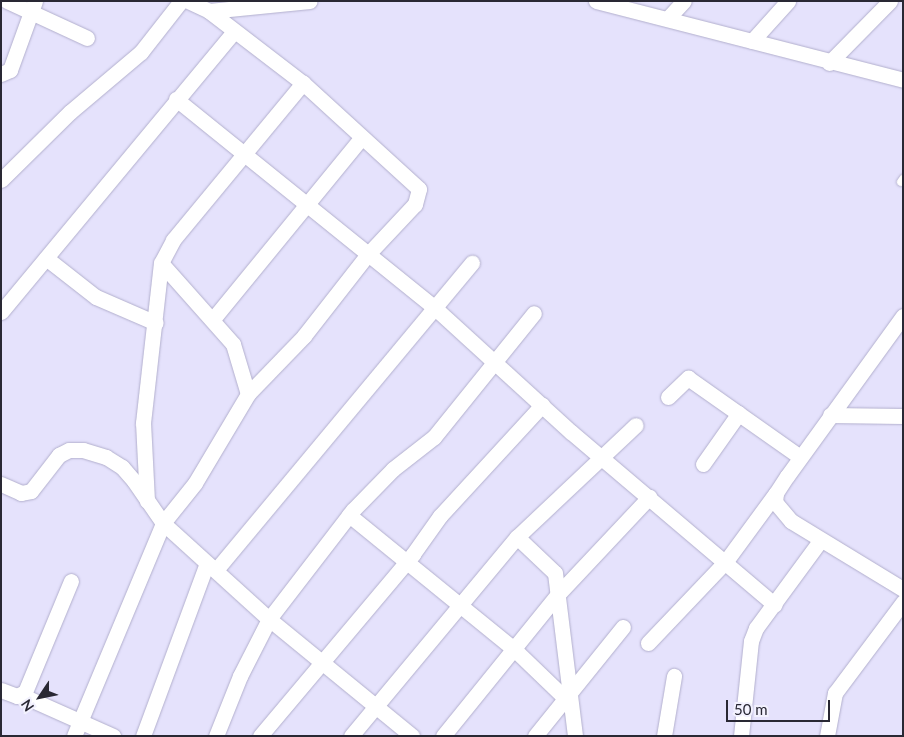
<!DOCTYPE html>
<html>
<head>
<meta charset="utf-8">
<style>
	body { margin:0 }
	#map { position:relative; width:904px; height:737px; overflow:hidden; background:#e5e2fc; font-family:Lato,sans-serif }
	div>[style] { position:absolute }
	.roads { filter:drop-shadow(0 0 1px #b2afcd) drop-shadow(0 0 1px #b2afcd) }
	.lane>* { height:8px; margin:-4px; padding:0 4px; transform-origin:4px; border-radius:4px; background:#fff }
	.street>* { height:15px; margin:-7.5px; padding:0 7.5px; transform-origin:7.5px; border-radius:7.5px; background:#fff }
	span { translate:-50% -50%; white-space:nowrap; text-align:center; line-height:1.15; -webkit-text-stroke:4.5px #f2f1fe; paint-order:stroke }
	.frame { position:absolute; inset:0; border:2px solid #292834; pointer-events:none }
	.north { position:absolute; left:15px; top:672px; width:50px; height:50px; -webkit-text-stroke:4px #f2f1fe; paint-order:stroke; rotate:236deg; font-size:14px; font-weight:700; line-height:20px; text-align:center; color:#292834 }
	.north::after { content:''; display:block; margin:auto; width:18px; height:22px; background:#292834; clip-path:polygon(50% 0,100% 100%,50% 72%,0 100%) }
	.scale { position:absolute; left:726px; top:700px; width:104px; height:22px; box-sizing:border-box; border:2px solid #292834; border-top:0; padding-left:6px; font-size:15px; line-height:18px; white-space:nowrap; color:#292834; -webkit-text-stroke:4px #f2f1fe; paint-order:stroke }
</style>
</head>
<body>
<div id="map">
	<div class="roads">
		<div class="lane">
			<i style="left:901px;top:182px;width:4px;rotate:-56deg"></i>
		</div>
		<div class="street">
			<i style="left:7px;top:1px;width:88px;rotate:24.8deg"></i>
			<i style="left:188px;top:1px;width:23px;rotate:25deg"></i>
			<i style="left:209px;top:11px;width:118px;rotate:37.5deg"></i>
			<i style="left:303px;top:83px;width:157px;rotate:42.4deg"></i>
			<i style="left:419px;top:189px;width:16px;rotate:105deg"></i>
			<i style="left:415px;top:204px;width:69px;rotate:133.2deg"></i>
			<i style="left:368px;top:254px;width:104px;rotate:128deg"></i>
			<i style="left:304px;top:336px;width:81px;rotate:134deg"></i>
			<i style="left:596px;top:1px;width:317px;rotate:14.4deg"></i>
			<i style="left:209px;top:11px;width:101px;rotate:-5.7deg"></i>
			<i style="left:668px;top:18px;width:23px;rotate:-47deg"></i>
			<i style="left:752px;top:41px;width:54px;rotate:-48deg"></i>
			<i style="left:829px;top:63px;width:87px;rotate:-45.5deg"></i>
			<i style="left:1px;top:74px;width:10px;rotate:-24deg"></i>
			<i style="left:10px;top:70px;width:73px;rotate:-70.1deg"></i>
			<i style="left:176px;top:99px;width:333px;rotate:38.9deg"></i>
			<i style="left:435px;top:308px;width:184px;rotate:42.4deg"></i>
			<i style="left:571px;top:432px;width:267px;rotate:40.3deg"></i>
			<i style="left:1px;top:180px;width:97px;rotate:-44.6deg"></i>
			<i style="left:70px;top:112px;width:93px;rotate:-40.2deg"></i>
			<i style="left:141px;top:52px;width:65px;rotate:-51.9deg"></i>
			<i style="left:46px;top:258px;width:63px;rotate:38deg"></i>
			<i style="left:96px;top:297px;width:65px;rotate:23.4deg"></i>
			<i style="left:1px;top:312px;width:365px;rotate:-50.3deg"></i>
			<i style="left:903px;top:316px;width:198px;rotate:125.9deg"></i>
			<i style="left:787px;top:476px;width:20px;rotate:123deg"></i>
			<i style="left:776px;top:493px;width:9px;rotate:96deg"></i>
			<i style="left:775px;top:502px;width:25px;rotate:50deg"></i>
			<i style="left:791px;top:521px;width:131px;rotate:31.3deg"></i>
			<i style="left:213px;top:319px;width:234px;rotate:-50.7deg"></i>
			<i style="left:668px;top:397px;width:28px;rotate:-44deg"></i>
			<i style="left:688px;top:378px;width:137px;rotate:35.2deg"></i>
			<i style="left:830px;top:415px;width:73px;rotate:0.8deg"></i>
			<i style="left:703px;top:464px;width:62px;rotate:-54.8deg"></i>
			<i style="left:1px;top:484px;width:22px;rotate:24deg"></i>
			<i style="left:21px;top:493px;width:10px;rotate:-11deg"></i>
			<i style="left:31px;top:491px;width:46px;rotate:-52.1deg"></i>
			<i style="left:59px;top:455px;width:11px;rotate:-27deg"></i>
			<i style="left:69px;top:450px;width:14px"></i>
			<i style="left:83px;top:450px;width:24px;rotate:17deg"></i>
			<i style="left:106px;top:457px;width:19px;rotate:32deg"></i>
			<i style="left:122px;top:467px;width:18px;rotate:49deg"></i>
			<i style="left:134px;top:481px;width:51px;rotate:55.4deg"></i>
			<i style="left:163px;top:523px;width:143px;rotate:42.2deg"></i>
			<i style="left:269px;top:619px;width:185px;rotate:39.3deg"></i>
			<i style="left:147px;top:501px;width:78px;rotate:-92.9deg"></i>
			<i style="left:143px;top:423px;width:161px;rotate:-83.6deg"></i>
			<i style="left:349px;top:515px;width:213px;rotate:39.1deg"></i>
			<i style="left:514px;top:649px;width:72px;rotate:43.9deg"></i>
			<i style="left:517px;top:537px;width:163px;rotate:-43.3deg"></i>
			<i style="left:216px;top:570px;width:400px;rotate:-50.2deg"></i>
			<i style="left:648px;top:643px;width:113px;rotate:-46.4deg"></i>
			<i style="left:726px;top:561px;width:84px;rotate:-53.7deg"></i>
			<i style="left:1px;top:690px;width:17px;rotate:21deg"></i>
			<i style="left:17px;top:696px;width:9px;rotate:-27deg"></i>
			<i style="left:25px;top:692px;width:120px;rotate:-67.5deg"></i>
			<i style="left:21px;top:695px;width:101px;rotate:24deg"></i>
			<i style="left:74px;top:736px;width:231px;rotate:-67.3deg"></i>
			<i style="left:163px;top:523px;width:51px;rotate:-51.3deg"></i>
			<i style="left:195px;top:483px;width:104px;rotate:-59.2deg"></i>
			<i style="left:248px;top:394px;width:52px;rotate:-106.7deg"></i>
			<i style="left:233px;top:344px;width:108px;rotate:-131.6deg"></i>
			<i style="left:161px;top:263px;width:26px;rotate:-62deg"></i>
			<i style="left:173px;top:240px;width:204px;rotate:-50.4deg"></i>
			<i style="left:143px;top:736px;width:184px;rotate:-69.7deg"></i>
			<i style="left:216px;top:736px;width:65px;rotate:-68.2deg"></i>
			<i style="left:240px;top:676px;width:64px;rotate:-63deg"></i>
			<i style="left:269px;top:619px;width:138px;rotate:-52.4deg"></i>
			<i style="left:353px;top:510px;width:57px;rotate:-45.7deg"></i>
			<i style="left:393px;top:469px;width:52px;rotate:-38deg"></i>
			<i style="left:434px;top:437px;width:159px;rotate:-51.1deg"></i>
			<i style="left:260px;top:736px;width:238px;rotate:-49.9deg"></i>
			<i style="left:413px;top:554px;width:47px;rotate:-54.6deg"></i>
			<i style="left:440px;top:516px;width:151px;rotate:-47.4deg"></i>
			<i style="left:351px;top:736px;width:259px;rotate:-50.2deg"></i>
			<i style="left:517px;top:537px;width:52px;rotate:43.5deg"></i>
			<i style="left:555px;top:573px;width:164px;rotate:83deg"></i>
			<i style="left:443px;top:736px;width:184px;rotate:-51deg"></i>
			<i style="left:559px;top:593px;width:132px;rotate:-46.8deg"></i>
			<i style="left:535px;top:736px;width:140px;rotate:-51.1deg"></i>
			<i style="left:664px;top:736px;width:61px;rotate:-80.5deg"></i>
			<i style="left:741px;top:736px;width:96px;rotate:-84deg"></i>
			<i style="left:751px;top:641px;width:14px;rotate:-69deg"></i>
			<i style="left:756px;top:628px;width:108px;rotate:-53.7deg"></i>
			<i style="left:827px;top:736px;width:44px;rotate:-79.5deg"></i>
			<i style="left:835px;top:693px;width:114px;rotate:-53.2deg"></i>
		</div>
	</div>
	<div class="frame"></div>
	<div class="north">N</div>
	<div class="scale">50 m</div>
</div>
</body>
</html>
